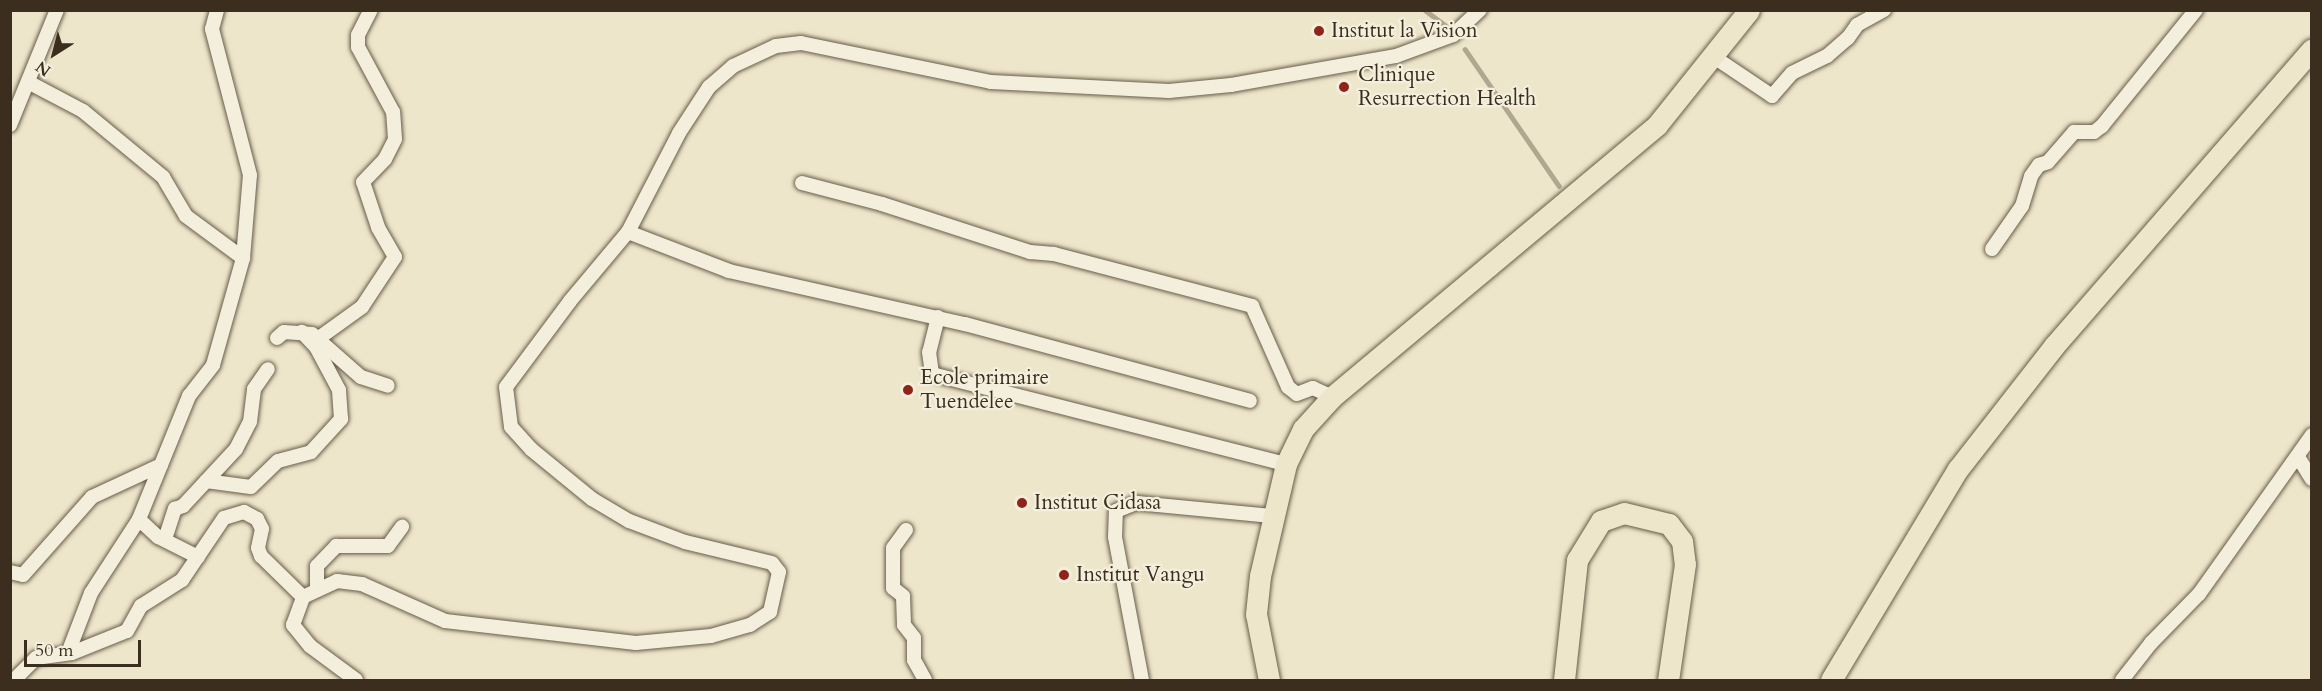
<!DOCTYPE html>
<html>
<head>
<meta charset="utf-8">
<style>
	body { margin:0 }
	#map { position:relative; width:2322px; height:691px; overflow:hidden; background:#eee6cb; font-family:Cardo,serif }
	div>[style] { position:absolute }
	.stream>* { height:4.5px; margin:-2.25px; padding:0 2.25px; transform-origin:2.25px; border-radius:2.25px; background:#b1a790 }
	.roads { filter:drop-shadow(0 0 2px #685c49) drop-shadow(0 0 2px #685c49) }
	.minor>* { height:14px; margin:-7px; padding:0 7px; transform-origin:7px; border-radius:7px; background:#f4efdd }
	.trunk>* { height:21px; margin:-10.5px; padding:0 10.5px; transform-origin:10.5px; border-radius:10.5px; background:#eee6cb }
	.dots>* { width:16px; height:16px; translate:-50% -50%; box-sizing:border-box; border:3px solid #f4efdd; border-radius:50% }
	span { translate:-50% -50%; white-space:nowrap; text-align:center; line-height:1.15; -webkit-text-stroke:4.5px #f4efdd; paint-order:stroke }
	.poi-label { font-size:21px; color:#3b2e1e }
	.left { translate:0 -50%; text-align:left }
	.frame { position:absolute; inset:0; border:12px solid #3b2e1e; pointer-events:none }
	.north { position:absolute; left:24px; top:24px; width:60px; height:60px; -webkit-text-stroke:4px #f4efdd; paint-order:stroke; rotate:216deg; font-size:16px; font-weight:700; line-height:24px; text-align:center; color:#3b2e1e }
	.north::after { content:''; display:block; margin:auto; width:21px; height:27px; background:#3b2e1e; clip-path:polygon(50% 0,100% 100%,50% 72%,0 100%) }
	.scale { position:absolute; left:24px; top:640px; width:117px; height:27px; box-sizing:border-box; border:3px solid #3b2e1e; border-top:0; padding-left:8px; font-size:18px; line-height:21px; white-space:nowrap; color:#3b2e1e; -webkit-text-stroke:4px #f4efdd; paint-order:stroke }
</style>
</head>
<body>
<div id="map">
	<div class="stream">
		<i style="left:1425px;top:10px;width:25px;rotate:37deg"></i>
		<i style="left:1465px;top:49px;width:166px;rotate:55.5deg"></i>
	</div>
	<div class="roads">
		<div class="minor">
			<i style="left:1714px;top:57px;width:70px;rotate:33.9deg"></i>
			<i style="left:1772px;top:96px;width:30px;rotate:-49deg"></i>
			<i style="left:1792px;top:73px;width:39px;rotate:-26deg"></i>
			<i style="left:1827px;top:56px;width:28px;rotate:-41deg"></i>
			<i style="left:1848px;top:38px;width:16px;rotate:-55deg"></i>
			<i style="left:1857px;top:25px;width:31px;rotate:-29deg"></i>
			<i style="left:28px;top:82px;width:62px;rotate:27.8deg"></i>
			<i style="left:83px;top:111px;width:104px;rotate:39.5deg"></i>
			<i style="left:163px;top:177px;width:45px;rotate:59.5deg"></i>
			<i style="left:186px;top:216px;width:71px;rotate:36.4deg"></i>
			<i style="left:10px;top:125px;width:124px;rotate:-67.8deg"></i>
			<i style="left:802px;top:183px;width:83px;rotate:14.7deg"></i>
			<i style="left:882px;top:204px;width:156px;rotate:18deg"></i>
			<i style="left:1030px;top:252px;width:24px;rotate:5deg"></i>
			<i style="left:1054px;top:254px;width:205px;rotate:14.7deg"></i>
			<i style="left:1252px;top:306px;width:89px;rotate:66deg"></i>
			<i style="left:1288px;top:387px;width:11px;rotate:38deg"></i>
			<i style="left:1297px;top:394px;width:17px;rotate:-21deg"></i>
			<i style="left:1313px;top:388px;width:21px;rotate:25deg"></i>
			<i style="left:628px;top:232px;width:108px;rotate:21.1deg"></i>
			<i style="left:729px;top:271px;width:242px;rotate:12.7deg"></i>
			<i style="left:965px;top:324px;width:295px;rotate:15.1deg"></i>
			<i style="left:1992px;top:249px;width:52px;rotate:-55.1deg"></i>
			<i style="left:2022px;top:206px;width:31px;rotate:-73deg"></i>
			<i style="left:2031px;top:176px;width:14px;rotate:-54deg"></i>
			<i style="left:2039px;top:165px;width:9px;rotate:-18deg"></i>
			<i style="left:2048px;top:162px;width:40px;rotate:-49deg"></i>
			<i style="left:2074px;top:132px;width:20px"></i>
			<i style="left:2094px;top:132px;width:10px;rotate:-37deg"></i>
			<i style="left:2102px;top:126px;width:149px;rotate:-51deg"></i>
			<i style="left:938px;top:317px;width:36px;rotate:104deg"></i>
			<i style="left:929px;top:352px;width:22px;rotate:82deg"></i>
			<i style="left:932px;top:374px;width:365px;rotate:14.3deg"></i>
			<i style="left:277px;top:338px;width:9px;rotate:-41deg"></i>
			<i style="left:284px;top:332px;width:28px;rotate:4deg"></i>
			<i style="left:312px;top:334px;width:65px;rotate:41.3deg"></i>
			<i style="left:361px;top:377px;width:28px;rotate:18deg"></i>
			<i style="left:319px;top:338px;width:53px;rotate:-35.8deg"></i>
			<i style="left:362px;top:307px;width:60px;rotate:-56.6deg"></i>
			<i style="left:395px;top:257px;width:34px;rotate:-120deg"></i>
			<i style="left:378px;top:227px;width:47px;rotate:-108.4deg"></i>
			<i style="left:363px;top:182px;width:32px;rotate:-46deg"></i>
			<i style="left:385px;top:159px;width:22px;rotate:-63deg"></i>
			<i style="left:395px;top:139px;width:27px;rotate:-94deg"></i>
			<i style="left:393px;top:112px;width:74px;rotate:-118.3deg"></i>
			<i style="left:358px;top:47px;width:12px;rotate:-90deg"></i>
			<i style="left:358px;top:35px;width:28px;rotate:-63deg"></i>
			<i style="left:2298px;top:457px;width:26px;rotate:58deg"></i>
			<i style="left:206px;top:481px;width:45px;rotate:7.6deg"></i>
			<i style="left:251px;top:487px;width:37px;rotate:-44deg"></i>
			<i style="left:278px;top:461px;width:34px;rotate:-15deg"></i>
			<i style="left:311px;top:452px;width:45px;rotate:-47.7deg"></i>
			<i style="left:341px;top:419px;width:29px;rotate:-94deg"></i>
			<i style="left:339px;top:390px;width:49px;rotate:-118.1deg"></i>
			<i style="left:316px;top:347px;width:21px;rotate:-133deg"></i>
			<i style="left:906px;top:530px;width:22px;rotate:126deg"></i>
			<i style="left:893px;top:548px;width:40px;rotate:90deg"></i>
			<i style="left:893px;top:588px;width:13px;rotate:39deg"></i>
			<i style="left:903px;top:596px;width:29px;rotate:88deg"></i>
			<i style="left:904px;top:625px;width:16px;rotate:52deg"></i>
			<i style="left:914px;top:638px;width:22px;rotate:90deg"></i>
			<i style="left:914px;top:660px;width:23px;rotate:61deg"></i>
			<i style="left:165px;top:539px;width:32px;rotate:-72deg"></i>
			<i style="left:175px;top:509px;width:9px;rotate:-21deg"></i>
			<i style="left:183px;top:506px;width:78px;rotate:-47.1deg"></i>
			<i style="left:236px;top:449px;width:30px;rotate:-63deg"></i>
			<i style="left:250px;top:422px;width:33px;rotate:-83deg"></i>
			<i style="left:254px;top:389px;width:24px;rotate:-55deg"></i>
			<i style="left:198px;top:557px;width:45px;rotate:-153.4deg"></i>
			<i style="left:158px;top:537px;width:26px;rotate:-137deg"></i>
			<i style="left:139px;top:519px;width:133px;rotate:-67.9deg"></i>
			<i style="left:189px;top:396px;width:39px;rotate:-52deg"></i>
			<i style="left:213px;top:365px;width:111px;rotate:-74.3deg"></i>
			<i style="left:243px;top:258px;width:83px;rotate:-85.2deg"></i>
			<i style="left:250px;top:175px;width:151px;rotate:-104.6deg"></i>
			<i style="left:212px;top:29px;width:20px;rotate:-75deg"></i>
			<i style="left:10px;top:572px;width:13px;rotate:13deg"></i>
			<i style="left:23px;top:575px;width:104px;rotate:-48.5deg"></i>
			<i style="left:92px;top:497px;width:76px;rotate:-24.9deg"></i>
			<i style="left:317px;top:588px;width:22px;rotate:-90deg"></i>
			<i style="left:317px;top:566px;width:28px;rotate:-46deg"></i>
			<i style="left:336px;top:546px;width:52px"></i>
			<i style="left:388px;top:546px;width:24px;rotate:-54deg"></i>
			<i style="left:68px;top:653px;width:64px;rotate:-69deg"></i>
			<i style="left:91px;top:593px;width:88px;rotate:-57deg"></i>
			<i style="left:17px;top:677px;width:27px;rotate:-45deg"></i>
			<i style="left:36px;top:658px;width:36px;rotate:-8deg"></i>
			<i style="left:72px;top:653px;width:59px;rotate:-21.8deg"></i>
			<i style="left:127px;top:631px;width:29px;rotate:-61deg"></i>
			<i style="left:141px;top:606px;width:49px;rotate:-32.4deg"></i>
			<i style="left:182px;top:580px;width:75px;rotate:-55.9deg"></i>
			<i style="left:224px;top:518px;width:21px;rotate:-17deg"></i>
			<i style="left:244px;top:512px;width:15px;rotate:28deg"></i>
			<i style="left:257px;top:519px;width:11px;rotate:63deg"></i>
			<i style="left:262px;top:529px;width:19px;rotate:102deg"></i>
			<i style="left:258px;top:548px;width:9px;rotate:69deg"></i>
			<i style="left:261px;top:556px;width:59px;rotate:44.3deg"></i>
			<i style="left:356px;top:680px;width:57px;rotate:-143.5deg"></i>
			<i style="left:310px;top:646px;width:27px;rotate:-129deg"></i>
			<i style="left:293px;top:625px;width:30px;rotate:-70deg"></i>
			<i style="left:303px;top:597px;width:38px;rotate:-25deg"></i>
			<i style="left:337px;top:581px;width:25px;rotate:7deg"></i>
			<i style="left:362px;top:584px;width:91px;rotate:24deg"></i>
			<i style="left:445px;top:621px;width:192px;rotate:6.6deg"></i>
			<i style="left:636px;top:643px;width:75px;rotate:-5.3deg"></i>
			<i style="left:711px;top:636px;width:41px;rotate:-15.8deg"></i>
			<i style="left:750px;top:625px;width:24px;rotate:-33deg"></i>
			<i style="left:770px;top:612px;width:41px;rotate:-77.3deg"></i>
			<i style="left:779px;top:572px;width:11px;rotate:-128deg"></i>
			<i style="left:772px;top:563px;width:89px;rotate:-166.4deg"></i>
			<i style="left:685px;top:542px;width:60px;rotate:-159.4deg"></i>
			<i style="left:629px;top:521px;width:43px;rotate:-149.3deg"></i>
			<i style="left:592px;top:499px;width:79px;rotate:-140.7deg"></i>
			<i style="left:531px;top:449px;width:30px;rotate:-132deg"></i>
			<i style="left:511px;top:427px;width:40px;rotate:-97.1deg"></i>
			<i style="left:506px;top:387px;width:107px;rotate:-53.3deg"></i>
			<i style="left:570px;top:301px;width:90px;rotate:-50deg"></i>
			<i style="left:628px;top:232px;width:111px;rotate:-62.7deg"></i>
			<i style="left:679px;top:133px;width:55px;rotate:-56.9deg"></i>
			<i style="left:709px;top:87px;width:32px;rotate:-41deg"></i>
			<i style="left:733px;top:66px;width:47px;rotate:-24.9deg"></i>
			<i style="left:776px;top:46px;width:25px;rotate:-7deg"></i>
			<i style="left:801px;top:43px;width:194px;rotate:11.6deg"></i>
			<i style="left:991px;top:82px;width:178px;rotate:2.9deg"></i>
			<i style="left:1169px;top:91px;width:62px;rotate:-5.5deg"></i>
			<i style="left:1231px;top:85px;width:168px;rotate:-10deg"></i>
			<i style="left:1396px;top:56px;width:61px;rotate:-20.2deg"></i>
			<i style="left:1453px;top:35px;width:37px;rotate:-43deg"></i>
			<i style="left:1142px;top:680px;width:146px;rotate:-100.7deg"></i>
			<i style="left:1115px;top:537px;width:26px;rotate:-88deg"></i>
			<i style="left:1116px;top:511px;width:22px;rotate:-22deg"></i>
			<i style="left:1136px;top:503px;width:137px;rotate:5.5deg"></i>
			<i style="left:2122px;top:680px;width:47px;rotate:-51.9deg"></i>
			<i style="left:2151px;top:643px;width:69px;rotate:-45.6deg"></i>
			<i style="left:2199px;top:594px;width:195px;rotate:-54.6deg"></i>
		</div>
		<div class="trunk">
			<i style="left:1269px;top:680px;width:67px;rotate:-101.1deg"></i>
			<i style="left:1256px;top:614px;width:38px;rotate:-84deg"></i>
			<i style="left:1260px;top:576px;width:115px;rotate:-76.9deg"></i>
			<i style="left:1286px;top:464px;width:39px;rotate:-64deg"></i>
			<i style="left:1303px;top:429px;width:43px;rotate:-47.8deg"></i>
			<i style="left:1332px;top:397px;width:424px;rotate:-39.9deg"></i>
			<i style="left:1657px;top:125px;width:147px;rotate:-51.3deg"></i>
			<i style="left:1564px;top:680px;width:121px;rotate:-83.8deg"></i>
			<i style="left:1577px;top:560px;width:46px;rotate:-58.4deg"></i>
			<i style="left:1601px;top:521px;width:24px;rotate:-19deg"></i>
			<i style="left:1624px;top:513px;width:46px;rotate:13.7deg"></i>
			<i style="left:1669px;top:524px;width:21px;rotate:53deg"></i>
			<i style="left:1682px;top:541px;width:23px;rotate:83deg"></i>
			<i style="left:1685px;top:564px;width:117px;rotate:98.3deg"></i>
			<i style="left:1831px;top:680px;width:246px;rotate:-59deg"></i>
			<i style="left:1958px;top:469px;width:156px;rotate:-52deg"></i>
			<i style="left:2054px;top:346px;width:393px;rotate:-49deg"></i>
		</div>
	</div>
	<div class="dots">
		<i style="left:1319px;top:31px;background:#8f2418"></i>
		<i style="left:1344px;top:87px;background:#8f2418"></i>
		<i style="left:908px;top:390px;background:#8f2418"></i>
		<i style="left:1022px;top:503px;background:#8f2418"></i>
		<i style="left:1064px;top:575px;background:#8f2418"></i>
	</div>
	<div class="poi-label">
		<span class="left" style="left:1331px;top:31px">Institut la Vision</span>
		<span class="left" style="left:1358px;top:87px">Clinique<br>Resurrection Health</span>
		<span class="left" style="left:920px;top:390px">Ecole primaire<br>Tuendelee</span>
		<span class="left" style="left:1034px;top:503px">Institut Cidasa</span>
		<span class="left" style="left:1076px;top:575px">Institut Vangu</span>
	</div>
	<div class="frame"></div>
	<div class="north">N</div>
	<div class="scale">50 m</div>
</div>
</body>
</html>
